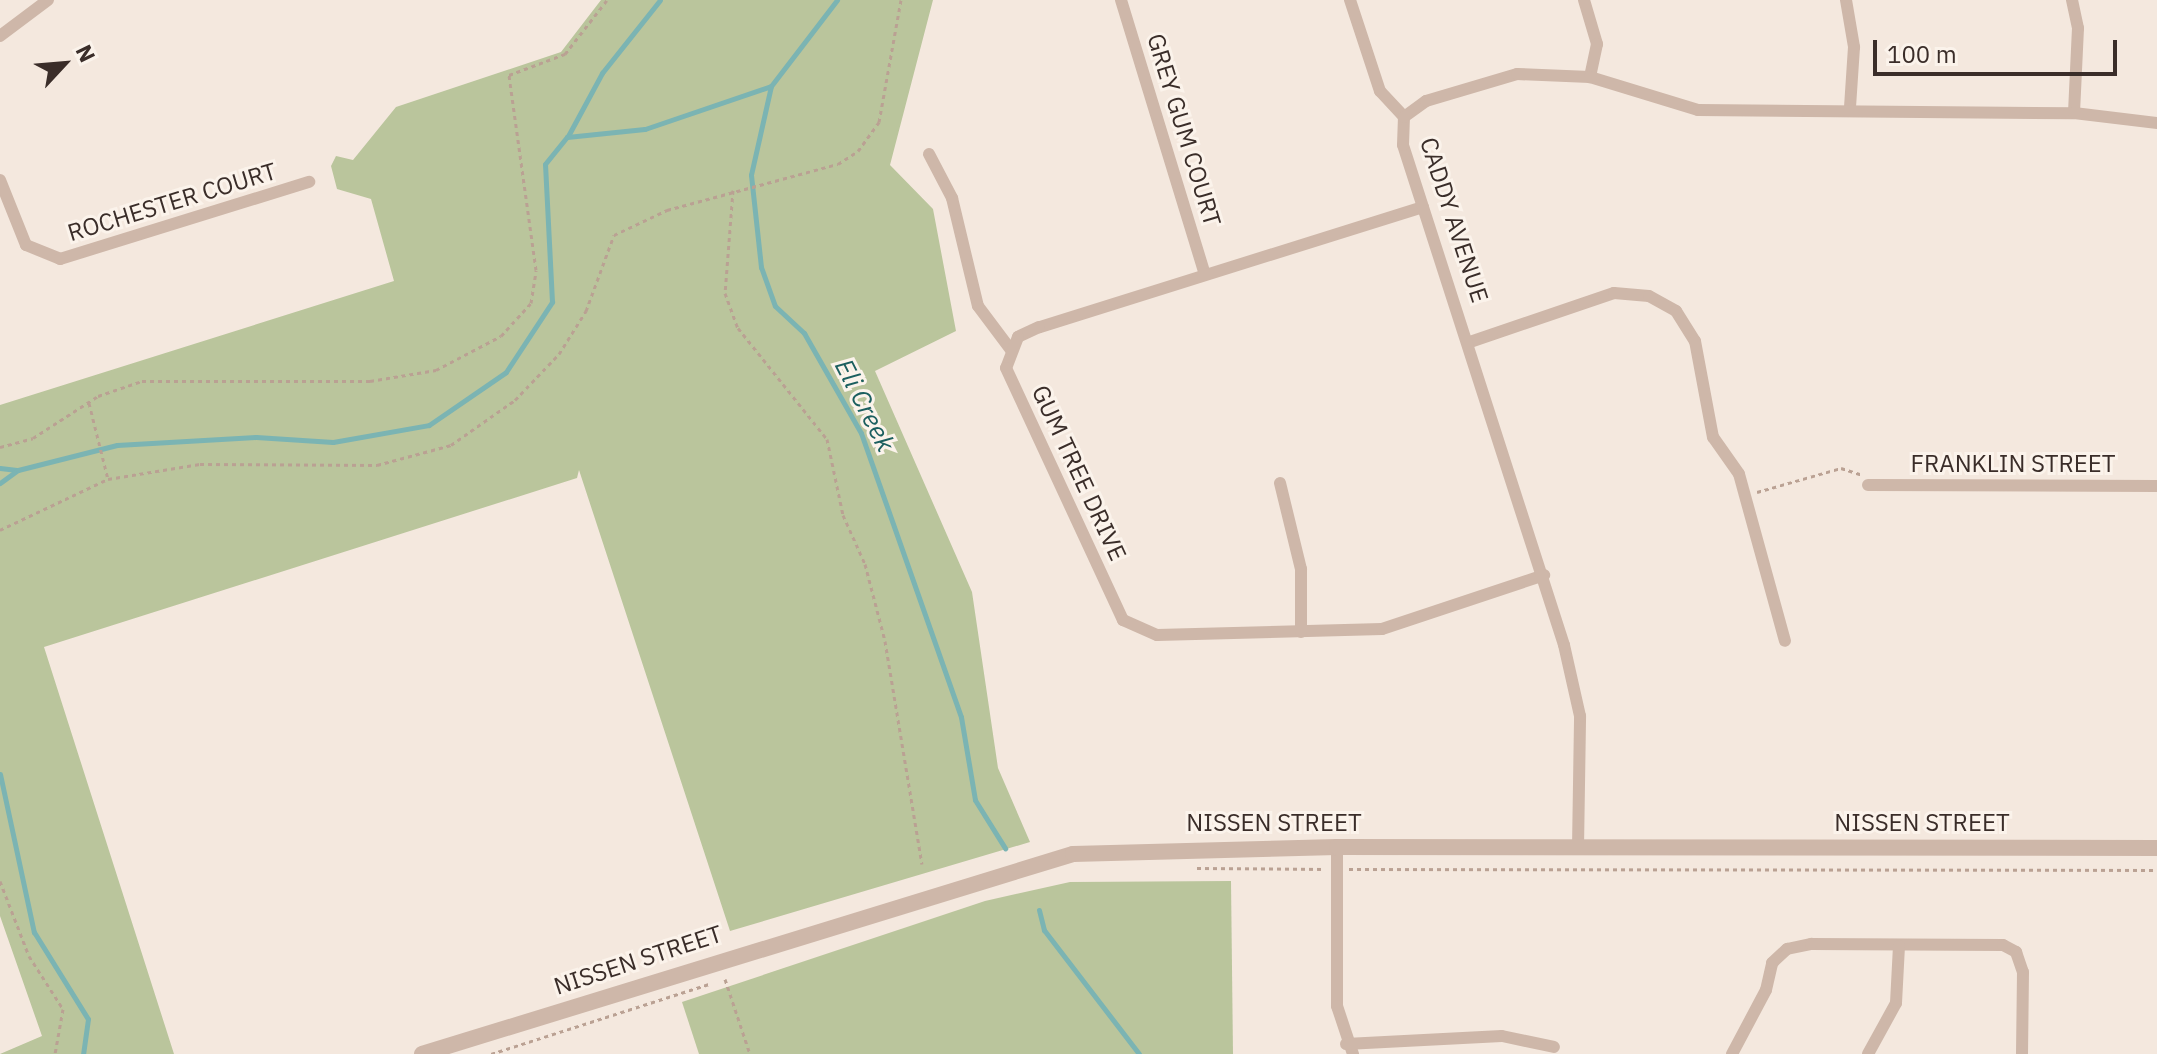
<!DOCTYPE html>
<html>
<head>
<meta charset="utf-8">
<style>
	body { margin:0 }
	#map { position:relative; width:2157px; height:1054px; overflow:hidden; background:#f4e8de; font-family:"IBM Plex Sans",sans-serif }
	div>[style] { position:absolute }
	.green>* { inset:0; background:#bac59c }
	.stream>* { height:5px; margin:-2.5px; padding:0 2.5px; transform-origin:2.5px; border-radius:2.5px; background:#7bb4b3 }
	.path>* { height:3px; margin-top:-1.5px; transform-origin:0; background:repeating-linear-gradient(90deg,#baa193 0 4px,transparent 0 8px) }
	.minor>* { height:12px; margin:-6px; padding:0 6px; transform-origin:6px; border-radius:6px; background:#ceb7a9 }
	.tertiary>* { height:16px; margin:-8px; padding:0 8px; transform-origin:8px; border-radius:8px; background:#ceb7a9 }
	span { translate:-50% -50%; white-space:nowrap; text-align:center; line-height:1.15; -webkit-text-stroke:6px #fbf3eb; paint-order:stroke }
	.street-label { font-size:24px; color:#3a2d29 }
	.water-label { font-size:26px; color:#1b5f5f; font-style:italic }
	.north { position:absolute; left:24px; top:24px; width:80px; height:80px; -webkit-text-stroke:6px #fbf3eb; paint-order:stroke; rotate:64deg; font-size:22px; font-weight:700; line-height:32px; text-align:center; color:#3a2d29 }
	.north::after { content:''; display:block; margin:auto; width:28px; height:36px; background:#3a2d29; clip-path:polygon(50% 0,100% 100%,50% 72%,0 100%) }
	.scale { position:absolute; left:1873px; top:40px; width:244px; height:36px; box-sizing:border-box; border:4px solid #3a2d29; border-top:0; padding-left:10px; font-size:24px; line-height:28px; white-space:nowrap; color:#3a2d29; -webkit-text-stroke:6px #fbf3eb; paint-order:stroke }
</style>
</head>
<body>
<div id="map">
	<div class="green">
		<i style="clip-path:polygon(601px 0,933px 0,890px 165px,933px 209px,956px 331px,875px 371px,972px 592px,998px 768px,1030px 842px,730px 931px,579px 470px,577px 478px,44px 647px,174px 1054px,0 1054px,42px 1036px,0 916px,0 405px,394px 281px,371px 199px,337px 189px,331px 166px,336px 156px,353px 160px,396px 107px,561px 52px)"></i>
		<i style="clip-path:polygon(1231px 881px,1233px 1054px,699px 1054px,682px 1002px,985px 901px,1070px 882px)"></i>
	</div>
	<div class="stream">
		<i style="left:837px;top:0;width:108px;rotate:127.5deg"></i>
		<i style="left:771px;top:86px;width:91px;rotate:102.7deg"></i>
		<i style="left:751px;top:175px;width:93px;rotate:83.8deg"></i>
		<i style="left:761px;top:267px;width:41px;rotate:70.3deg"></i>
		<i style="left:775px;top:306px;width:40px;rotate:43deg"></i>
		<i style="left:804px;top:333px;width:115px;rotate:60.3deg"></i>
		<i style="left:861px;top:433px;width:301px;rotate:70.6deg"></i>
		<i style="left:961px;top:717px;width:84px;rotate:80.4deg"></i>
		<i style="left:975px;top:800px;width:57px;rotate:58deg"></i>
		<i style="left:568px;top:136px;width:72px;rotate:-61.6deg"></i>
		<i style="left:602px;top:73px;width:93px;rotate:-51.5deg"></i>
		<i style="left:0;top:468px;width:17px;rotate:7deg"></i>
		<i style="left:0;top:483px;width:22px;rotate:-36deg"></i>
		<i style="left:18px;top:470px;width:102px;rotate:-14.2deg"></i>
		<i style="left:117px;top:445px;width:139px;rotate:-3.3deg"></i>
		<i style="left:256px;top:437px;width:77px;rotate:3.7deg"></i>
		<i style="left:333px;top:442px;width:97px;rotate:-10deg"></i>
		<i style="left:429px;top:425px;width:93px;rotate:-34.5deg"></i>
		<i style="left:506px;top:372px;width:84px;rotate:-56.7deg"></i>
		<i style="left:552px;top:302px;width:138px;rotate:-92.9deg"></i>
		<i style="left:545px;top:164px;width:35px;rotate:-51deg"></i>
		<i style="left:567px;top:137px;width:78px;rotate:-5.9deg"></i>
		<i style="left:645px;top:129px;width:133px;rotate:-18.8deg"></i>
		<i style="left:0;top:774px;width:162px;rotate:77.9deg"></i>
		<i style="left:34px;top:932px;width:102px;rotate:58.2deg"></i>
		<i style="left:88px;top:1019px;width:35px;rotate:98deg"></i>
		<i style="left:1039px;top:910px;width:21px;rotate:76deg"></i>
		<i style="left:1044px;top:930px;width:156px;rotate:52.5deg"></i>
	</div>
	<div class="path">
		<i style="left:733px;top:190px;width:103px;rotate:94.4deg"></i>
		<i style="left:725px;top:293px;width:37px;rotate:70deg"></i>
		<i style="left:738px;top:328px;width:142px;rotate:51.3deg"></i>
		<i style="left:827px;top:439px;width:78px;rotate:78.1deg"></i>
		<i style="left:843px;top:515px;width:54px;rotate:65.8deg"></i>
		<i style="left:865px;top:564px;width:80px;rotate:75.4deg"></i>
		<i style="left:885px;top:641px;width:226px;rotate:80.6deg"></i>
		<i style="left:89px;top:403px;width:78px;rotate:76deg"></i>
		<i style="left:108px;top:479px;width:93px;rotate:-9.3deg"></i>
		<i style="left:200px;top:464px;width:177px;rotate:0.3deg"></i>
		<i style="left:377px;top:465px;width:77px;rotate:-15.1deg"></i>
		<i style="left:451px;top:445px;width:78px;rotate:-35.1deg"></i>
		<i style="left:515px;top:400px;width:64px;rotate:-46.3deg"></i>
		<i style="left:559px;top:354px;width:51px;rotate:-57.9deg"></i>
		<i style="left:586px;top:311px;width:81px;rotate:-69.8deg"></i>
		<i style="left:614px;top:235px;width:59px;rotate:-25.3deg"></i>
		<i style="left:667px;top:210px;width:177px;rotate:-15.1deg"></i>
		<i style="left:838px;top:164px;width:24px;rotate:-33deg"></i>
		<i style="left:858px;top:151px;width:36px;rotate:-54deg"></i>
		<i style="left:879px;top:122px;width:124px;rotate:-79.8deg"></i>
		<i style="left:0;top:447px;width:34px;rotate:-15deg"></i>
		<i style="left:33px;top:438px;width:77px;rotate:-32.9deg"></i>
		<i style="left:98px;top:396px;width:46px;rotate:-18.8deg"></i>
		<i style="left:142px;top:381px;width:228px"></i>
		<i style="left:370px;top:381px;width:67px;rotate:-9.5deg"></i>
		<i style="left:436px;top:370px;width:73px;rotate:-27.6deg"></i>
		<i style="left:501px;top:336px;width:45px;rotate:-47.7deg"></i>
		<i style="left:531px;top:303px;width:33px;rotate:-81deg"></i>
		<i style="left:536px;top:270px;width:197px;rotate:-97.9deg"></i>
		<i style="left:509px;top:75px;width:60px;rotate:-20.6deg"></i>
		<i style="left:565px;top:54px;width:68px;rotate:-52.1deg"></i>
		<i style="left:1757px;top:492px;width:87px;rotate:-15.9deg"></i>
		<i style="left:1841px;top:468px;width:22px;rotate:18deg"></i>
		<i style="left:0;top:530px;width:119px;rotate:-25.3deg"></i>
		<i style="left:1197px;top:868px;width:128px;rotate:0.4deg"></i>
		<i style="left:1349px;top:869px;width:808px;rotate:0.07deg"></i>
		<i style="left:0;top:881px;width:80px;rotate:68.9deg"></i>
		<i style="left:29px;top:956px;width:63px;rotate:57.3deg"></i>
		<i style="left:63px;top:1009px;width:46px;rotate:100.1deg"></i>
		<i style="left:725px;top:979px;width:79px;rotate:71.6deg"></i>
		<i style="left:491px;top:1054px;width:229px;rotate:-17.8deg"></i>
	</div>
	<div class="minor">
		<i style="left:1121px;top:0;width:287px;rotate:73deg"></i>
		<i style="left:1350px;top:0;width:96px;rotate:71.8deg"></i>
		<i style="left:1380px;top:91px;width:35px;rotate:47deg"></i>
		<i style="left:1584px;top:0;width:46px;rotate:73.5deg"></i>
		<i style="left:1597px;top:44px;width:34px;rotate:102deg"></i>
		<i style="left:1846px;top:0;width:48px;rotate:80.3deg"></i>
		<i style="left:1854px;top:47px;width:61px;rotate:93.8deg"></i>
		<i style="left:2072px;top:0;width:29px;rotate:78deg"></i>
		<i style="left:2078px;top:28px;width:85px;rotate:92.7deg"></i>
		<i style="left:0;top:36px;width:60px;rotate:-36.9deg"></i>
		<i style="left:929px;top:154px;width:50px;rotate:62.4deg"></i>
		<i style="left:952px;top:198px;width:111px;rotate:76.5deg"></i>
		<i style="left:978px;top:306px;width:55px;rotate:53.1deg"></i>
		<i style="left:0;top:180px;width:70px;rotate:68.2deg"></i>
		<i style="left:26px;top:245px;width:37px;rotate:22deg"></i>
		<i style="left:60px;top:259px;width:261px;rotate:-17.2deg"></i>
		<i style="left:1423px;top:207px;width:402px;rotate:162.6deg"></i>
		<i style="left:1039px;top:327px;width:23px;rotate:155deg"></i>
		<i style="left:1018px;top:337px;width:33px;rotate:111deg"></i>
		<i style="left:1006px;top:368px;width:278px;rotate:65.1deg"></i>
		<i style="left:1123px;top:620px;width:37px;rotate:24deg"></i>
		<i style="left:1157px;top:635px;width:225px;rotate:-1.5deg"></i>
		<i style="left:1382px;top:629px;width:171px;rotate:-18.4deg"></i>
		<i style="left:1470px;top:342px;width:152px;rotate:-18.8deg"></i>
		<i style="left:1614px;top:293px;width:35px;rotate:5deg"></i>
		<i style="left:1649px;top:296px;width:31px;rotate:29deg"></i>
		<i style="left:1676px;top:311px;width:36px;rotate:58deg"></i>
		<i style="left:1695px;top:341px;width:98px;rotate:79.4deg"></i>
		<i style="left:1713px;top:437px;width:45px;rotate:54.9deg"></i>
		<i style="left:1739px;top:474px;width:173px;rotate:74.6deg"></i>
		<i style="left:1280px;top:483px;width:89px;rotate:76.3deg"></i>
		<i style="left:1301px;top:569px;width:63px;rotate:90deg"></i>
		<i style="left:1868px;top:485px;width:289px;rotate:0.2deg"></i>
		<i style="left:1337px;top:847px;width:159px;rotate:90deg"></i>
		<i style="left:1337px;top:1006px;width:51px;rotate:71.6deg"></i>
		<i style="left:1578px;top:848px;width:132px;rotate:-89.1deg"></i>
		<i style="left:1580px;top:716px;width:73px;rotate:-102.7deg"></i>
		<i style="left:1564px;top:645px;width:525px;rotate:-107.85deg"></i>
		<i style="left:1403px;top:145px;width:28px;rotate:-88deg"></i>
		<i style="left:1404px;top:117px;width:27px;rotate:-36deg"></i>
		<i style="left:1426px;top:101px;width:95px;rotate:-16.5deg"></i>
		<i style="left:1517px;top:74px;width:73px;rotate:2.4deg"></i>
		<i style="left:1590px;top:77px;width:113px;rotate:17deg"></i>
		<i style="left:1698px;top:110px;width:376px;rotate:0.5deg"></i>
		<i style="left:2074px;top:113px;width:84px;rotate:6.9deg"></i>
		<i style="left:1346px;top:1044px;width:156px;rotate:-2.9deg"></i>
		<i style="left:1502px;top:1036px;width:53px;rotate:11.9deg"></i>
		<i style="left:1732px;top:1054px;width:72px;rotate:-62deg"></i>
		<i style="left:1766px;top:990px;width:28px;rotate:-77deg"></i>
		<i style="left:1772px;top:963px;width:21px;rotate:-43deg"></i>
		<i style="left:1787px;top:949px;width:25px;rotate:-12deg"></i>
		<i style="left:1811px;top:944px;width:192px;rotate:0.3deg"></i>
		<i style="left:2003px;top:945px;width:15px;rotate:28deg"></i>
		<i style="left:2016px;top:952px;width:21px;rotate:71deg"></i>
		<i style="left:2023px;top:972px;width:82px;rotate:90.7deg"></i>
		<i style="left:1868px;top:1054px;width:58px;rotate:-61.2deg"></i>
		<i style="left:1896px;top:1003px;width:57px;rotate:-87deg"></i>
	</div>
	<div class="tertiary">
		<i style="left:422px;top:1054px;width:681px;rotate:-17.08deg"></i>
		<i style="left:1073px;top:854px;width:264px;rotate:-1.5deg"></i>
		<i style="left:1337px;top:847px;width:820px;rotate:0.07deg"></i>
	</div>
	<div class="street-label">
		<span style="left:1184px;top:130px;rotate:73deg">GREY GUM COURT</span>
		<span style="left:172px;top:202px;rotate:-17deg">ROCHESTER COURT</span>
		<span style="left:1454px;top:220px;rotate:72deg">CADDY AVENUE</span>
		<span style="left:2013px;top:464px">FRANKLIN STREET</span>
		<span style="left:1079px;top:473px;rotate:65deg">GUM TREE DRIVE</span>
		<span style="left:1274px;top:823px">NISSEN STREET</span>
		<span style="left:1922px;top:823px">NISSEN STREET</span>
		<span style="left:638px;top:960px;rotate:-18deg">NISSEN STREET</span>
	</div>
	<div class="water-label">
		<span style="left:865px;top:405px;rotate:63deg">Eli Creek</span>
	</div>
	<div class="north">N</div>
	<div class="scale">100 m</div>
</div>
</body>
</html>
